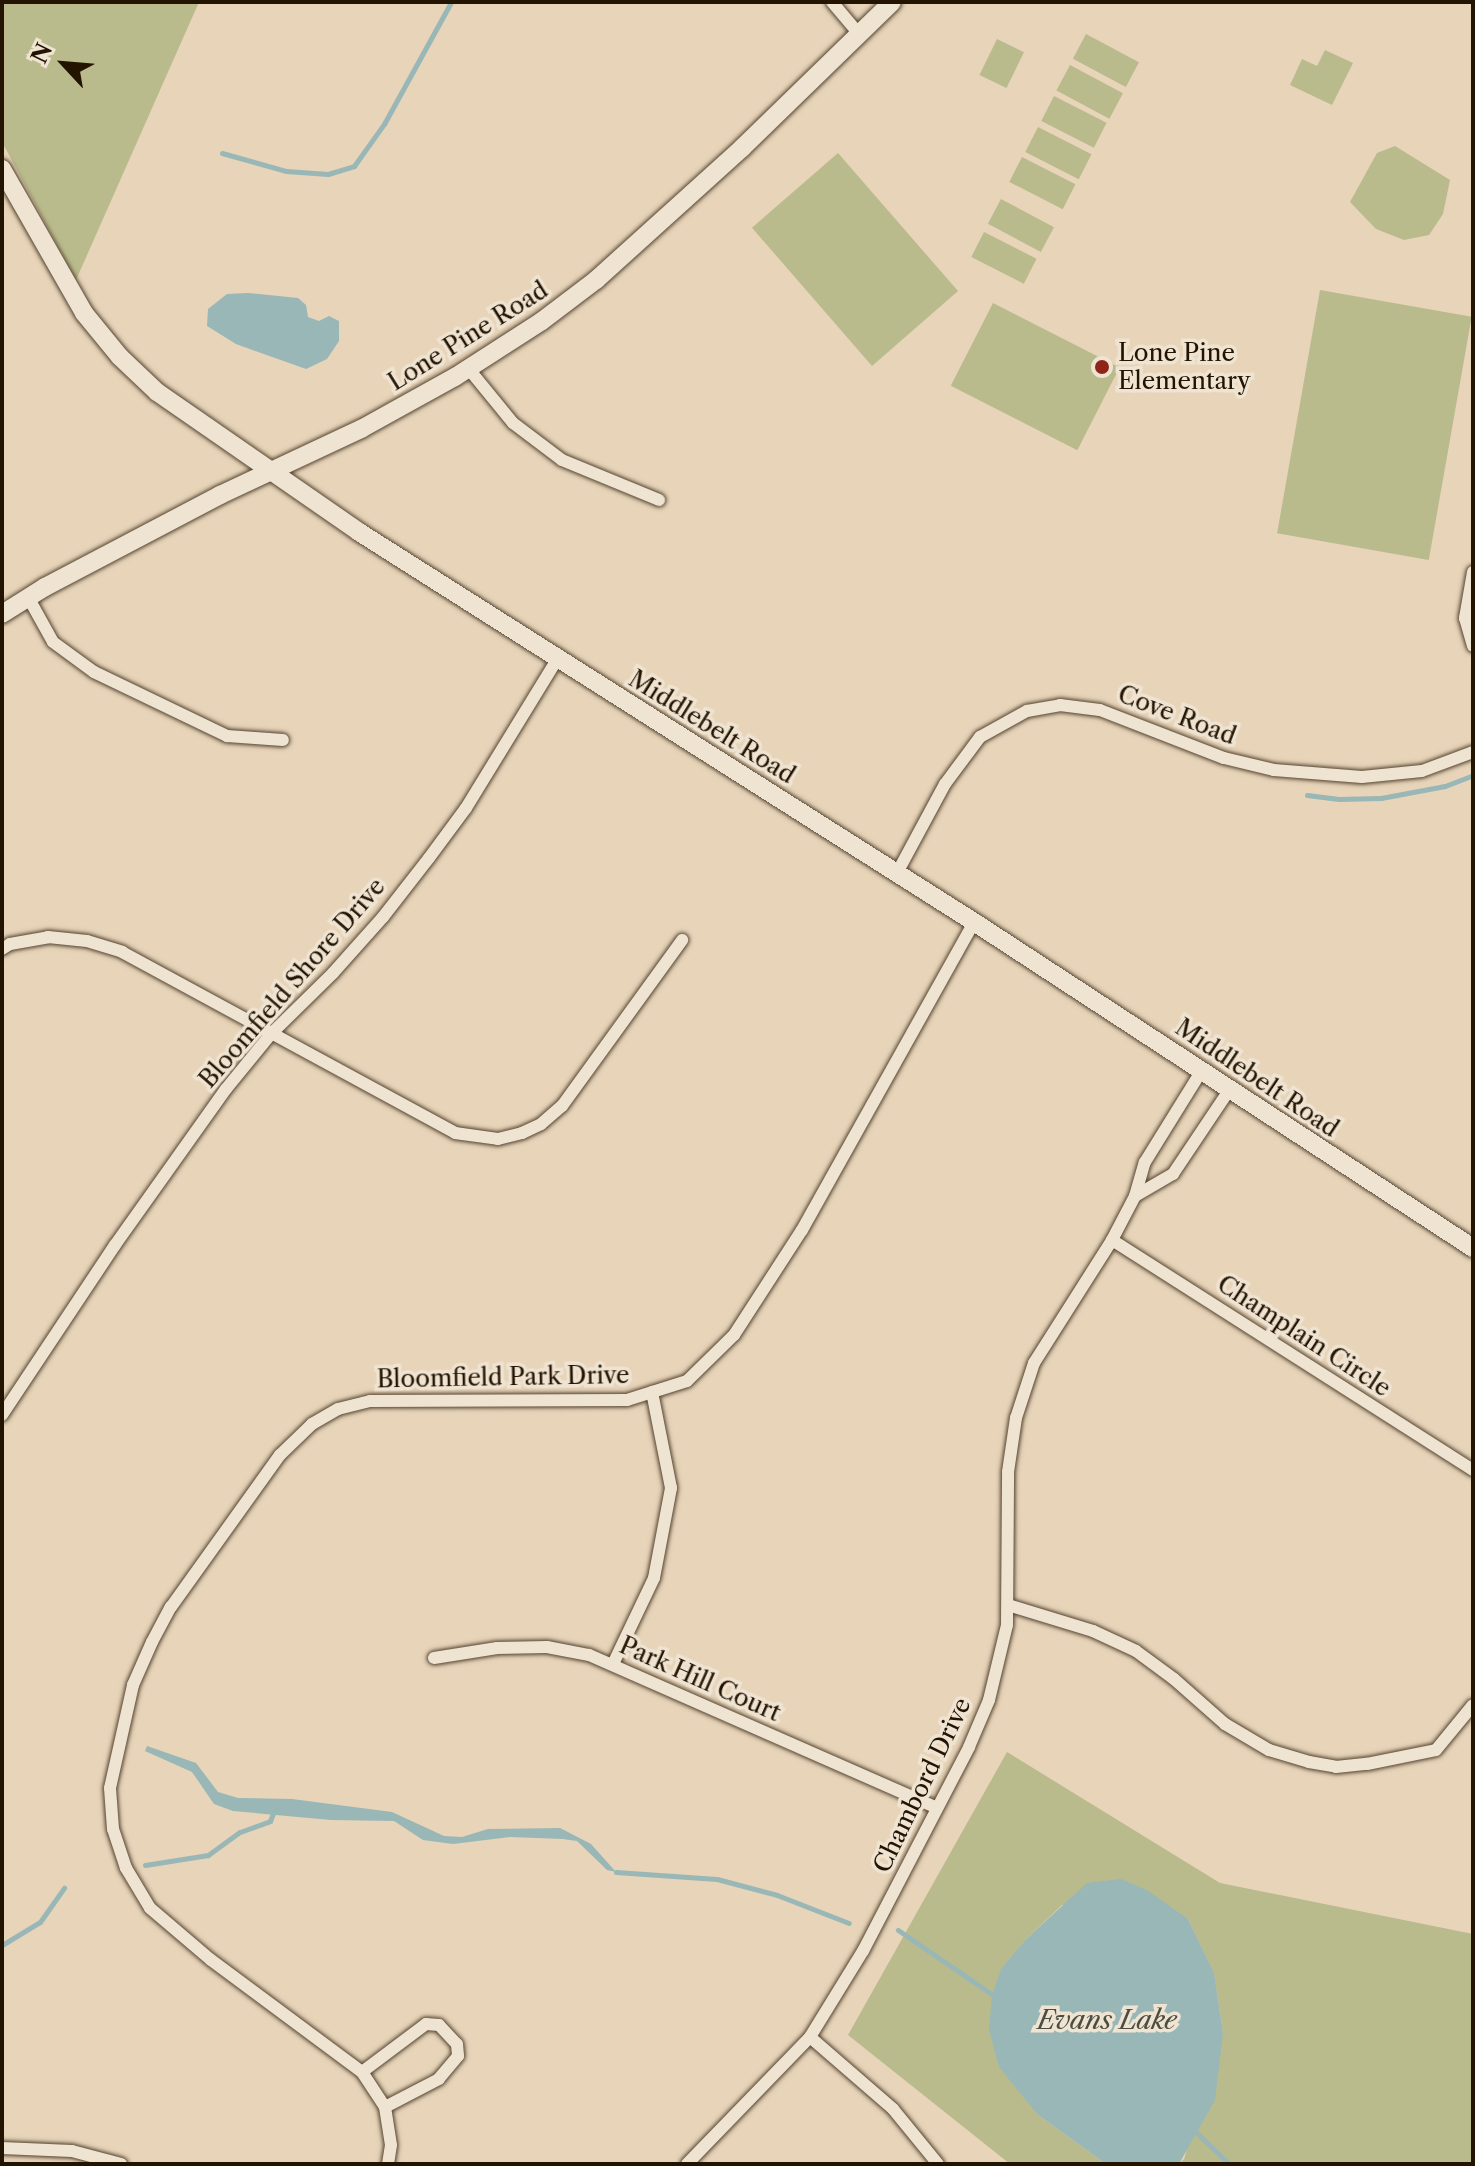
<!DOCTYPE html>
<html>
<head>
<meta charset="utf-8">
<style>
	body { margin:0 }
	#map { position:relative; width:1475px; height:2166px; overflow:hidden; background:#e7d4b9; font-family:"Libre Caslon Text",serif }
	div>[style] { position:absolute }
	.green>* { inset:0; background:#babb8c; transform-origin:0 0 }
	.water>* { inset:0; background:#98b7b6 }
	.stream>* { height:5px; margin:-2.5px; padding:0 2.5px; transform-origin:2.5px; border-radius:2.5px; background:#98b7b6 }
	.roads { filter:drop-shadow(0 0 2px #544430) drop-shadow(0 0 2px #544430) }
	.street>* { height:12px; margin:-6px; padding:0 6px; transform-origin:6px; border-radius:6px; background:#efe3d2 }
	.secondary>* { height:18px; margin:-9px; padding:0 9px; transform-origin:9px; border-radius:9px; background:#efe3d2 }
	.dots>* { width:22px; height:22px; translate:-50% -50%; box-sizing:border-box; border:4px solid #efe3d2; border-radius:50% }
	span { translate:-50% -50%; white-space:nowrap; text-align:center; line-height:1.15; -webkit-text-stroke:7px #efe3d2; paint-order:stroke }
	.street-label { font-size:24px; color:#231402 }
	.poi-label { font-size:24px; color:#231402 }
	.left { translate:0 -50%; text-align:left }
	.water-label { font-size:26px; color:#4c4d41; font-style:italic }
	.frame { position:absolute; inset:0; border:4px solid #231402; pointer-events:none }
	.north { position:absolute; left:24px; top:24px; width:80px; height:80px; -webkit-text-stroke:6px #efe3d2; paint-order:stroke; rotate:296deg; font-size:22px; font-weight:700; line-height:32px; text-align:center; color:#231402 }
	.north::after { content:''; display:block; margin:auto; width:28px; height:36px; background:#231402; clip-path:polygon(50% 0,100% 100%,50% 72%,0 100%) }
</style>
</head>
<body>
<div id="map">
	<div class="green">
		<i style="clip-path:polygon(2px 2px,199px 2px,76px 280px,2px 142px)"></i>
		<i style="left:1086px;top:34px;width:60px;height:28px;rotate:28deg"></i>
		<i style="left:997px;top:39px;width:30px;height:40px;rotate:26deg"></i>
		<i style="clip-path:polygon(1325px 50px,1353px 63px,1332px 105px,1290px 85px,1302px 59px,1317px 66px)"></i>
		<i style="left:1070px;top:65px;width:60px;height:29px;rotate:28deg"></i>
		<i style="left:1054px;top:96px;width:59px;height:28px;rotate:27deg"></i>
		<i style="left:1038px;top:127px;width:60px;height:28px;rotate:27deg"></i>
		<i style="clip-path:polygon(1395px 146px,1450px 180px,1443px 214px,1429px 235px,1404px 240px,1376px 229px,1350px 202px,1377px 153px)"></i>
		<i style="left:838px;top:153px;width:183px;height:114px;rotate:49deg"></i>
		<i style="left:1022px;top:157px;width:60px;height:28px;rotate:27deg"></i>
		<i style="left:1001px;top:199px;width:60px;height:28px;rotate:28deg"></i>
		<i style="left:984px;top:232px;width:59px;height:28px;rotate:27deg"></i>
		<i style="left:1320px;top:290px;width:154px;height:247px;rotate:10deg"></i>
		<i style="left:993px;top:303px;width:142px;height:93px;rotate:27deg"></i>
		<i style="clip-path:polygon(1007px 1752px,1220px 1883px,1473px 1934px,1473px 2164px,1179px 2164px,1184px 2159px,1223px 2033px,1214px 1974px,1188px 1919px,1062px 1905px,1026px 1939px,1001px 1970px,1038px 2115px,1106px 2164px,1010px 2164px,848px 2035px)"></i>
	</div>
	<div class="water">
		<i style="clip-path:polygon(248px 293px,298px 298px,306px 305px,308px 317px,319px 321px,329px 316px,339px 321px,339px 341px,327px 359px,306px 369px,236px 344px,207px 326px,208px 309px,227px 294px)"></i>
		<i style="clip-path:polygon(147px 1746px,196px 1763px,218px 1792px,238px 1798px,292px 1799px,392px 1812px,444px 1836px,462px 1837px,488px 1829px,560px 1828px,591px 1844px,616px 1872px,607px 1870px,577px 1841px,563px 1839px,510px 1837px,453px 1844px,423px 1840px,394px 1821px,331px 1820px,233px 1811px,214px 1804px,192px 1772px,145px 1751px)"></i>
		<i style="clip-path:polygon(1121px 1879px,1147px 1890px,1188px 1919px,1214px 1973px,1223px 2033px,1215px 2100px,1179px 2164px,1106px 2164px,1038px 2115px,999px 2067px,989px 2030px,992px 1995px,1001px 1969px,1026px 1939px,1087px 1883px)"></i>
	</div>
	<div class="stream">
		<i style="left:222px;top:153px;width:66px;rotate:15.7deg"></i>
		<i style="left:286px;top:171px;width:42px;rotate:4.1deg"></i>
		<i style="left:328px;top:174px;width:27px;rotate:-17deg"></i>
		<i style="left:354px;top:166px;width:52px;rotate:-54.5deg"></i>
		<i style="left:384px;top:124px;width:139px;rotate:-61.2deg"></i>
		<i style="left:1307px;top:795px;width:32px;rotate:7deg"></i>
		<i style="left:1339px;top:799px;width:42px;rotate:-1.4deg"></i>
		<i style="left:1381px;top:798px;width:65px;rotate:-10.6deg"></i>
		<i style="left:1445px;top:786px;width:30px;rotate:-21deg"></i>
		<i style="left:145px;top:1865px;width:64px;rotate:-9deg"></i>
		<i style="left:208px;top:1855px;width:39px;rotate:-36deg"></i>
		<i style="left:240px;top:1832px;width:32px;rotate:-20deg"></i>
		<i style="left:270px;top:1821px;width:9px;rotate:-69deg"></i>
		<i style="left:616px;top:1872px;width:101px;rotate:4deg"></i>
		<i style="left:717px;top:1879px;width:62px;rotate:14.9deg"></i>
		<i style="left:777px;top:1895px;width:77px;rotate:21.3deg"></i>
		<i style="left:898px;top:1930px;width:119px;rotate:34.4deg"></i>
		<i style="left:2px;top:1945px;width:44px;rotate:-31.2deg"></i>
		<i style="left:40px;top:1922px;width:42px;rotate:-54.8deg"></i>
		<i style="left:1195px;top:2131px;width:47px;rotate:44.1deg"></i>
	</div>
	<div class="roads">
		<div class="street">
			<i style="left:832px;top:2px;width:42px;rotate:49.8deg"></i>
			<i style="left:468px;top:368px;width:71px;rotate:50.7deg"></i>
			<i style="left:513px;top:423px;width:61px;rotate:37.1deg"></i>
			<i style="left:562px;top:460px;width:105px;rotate:22.4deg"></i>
			<i style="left:1473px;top:572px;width:47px;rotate:99.9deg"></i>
			<i style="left:1465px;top:618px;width:29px;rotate:74deg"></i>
			<i style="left:28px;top:597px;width:51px;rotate:60.9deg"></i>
			<i style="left:53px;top:642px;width:51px;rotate:36.2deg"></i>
			<i style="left:94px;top:672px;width:148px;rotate:25.7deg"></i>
			<i style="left:227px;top:736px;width:56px;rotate:4.1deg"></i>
			<i style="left:897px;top:873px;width:101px;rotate:-61.7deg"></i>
			<i style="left:945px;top:784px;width:59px;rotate:-53.3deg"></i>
			<i style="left:980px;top:737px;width:54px;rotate:-29deg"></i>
			<i style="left:1027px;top:711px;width:34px;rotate:-10deg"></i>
			<i style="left:1060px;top:705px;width:40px;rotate:7.1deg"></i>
			<i style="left:1100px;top:710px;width:133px;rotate:21.2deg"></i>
			<i style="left:1224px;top:758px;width:51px;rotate:13.5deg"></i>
			<i style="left:1274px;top:770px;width:88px;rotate:4.5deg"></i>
			<i style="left:1362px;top:777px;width:60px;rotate:-5.7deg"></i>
			<i style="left:1422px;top:771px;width:54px;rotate:-20.4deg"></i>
			<i style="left:2px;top:949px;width:9px;rotate:-32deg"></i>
			<i style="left:10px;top:944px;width:39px;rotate:-10deg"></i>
			<i style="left:48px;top:937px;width:39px;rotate:6deg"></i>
			<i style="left:87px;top:941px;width:37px;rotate:17deg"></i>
			<i style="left:122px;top:952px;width:379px;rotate:28.5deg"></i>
			<i style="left:455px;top:1133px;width:43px;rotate:7.9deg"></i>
			<i style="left:498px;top:1139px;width:25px;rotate:-14deg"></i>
			<i style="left:522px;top:1133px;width:21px;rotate:-25deg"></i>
			<i style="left:541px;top:1124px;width:28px;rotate:-41deg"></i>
			<i style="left:562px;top:1106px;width:205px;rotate:-54.1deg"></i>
			<i style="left:1135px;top:1196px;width:44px;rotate:-30.1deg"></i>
			<i style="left:1173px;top:1174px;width:102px;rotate:-56.2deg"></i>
			<i style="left:1112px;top:1240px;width:428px;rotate:32.5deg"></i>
			<i style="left:2px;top:1415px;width:204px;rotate:-56.4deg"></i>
			<i style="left:115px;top:1245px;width:191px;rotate:-54.6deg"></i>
			<i style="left:226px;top:1089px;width:71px;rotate:-50.7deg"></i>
			<i style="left:271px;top:1034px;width:87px;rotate:-44.5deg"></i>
			<i style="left:333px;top:973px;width:75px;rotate:-48.2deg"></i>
			<i style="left:383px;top:917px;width:75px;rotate:-52.1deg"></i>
			<i style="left:429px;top:858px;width:62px;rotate:-53.5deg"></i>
			<i style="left:466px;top:808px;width:176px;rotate:-58.5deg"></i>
			<i style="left:1008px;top:1605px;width:89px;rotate:17deg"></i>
			<i style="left:1093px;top:1631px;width:47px;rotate:24.9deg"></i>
			<i style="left:1136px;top:1651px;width:47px;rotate:36.4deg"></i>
			<i style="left:1174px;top:1679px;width:68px;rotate:41.4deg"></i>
			<i style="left:1225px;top:1724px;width:51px;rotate:30.6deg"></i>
			<i style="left:1269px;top:1750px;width:42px;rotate:16.7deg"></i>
			<i style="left:1309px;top:1762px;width:27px;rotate:10deg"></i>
			<i style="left:1336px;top:1767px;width:31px;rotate:-6deg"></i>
			<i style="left:1367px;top:1764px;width:70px;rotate:-11.5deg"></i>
			<i style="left:1436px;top:1750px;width:58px;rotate:-50.6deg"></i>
			<i style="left:434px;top:1658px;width:64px;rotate:-9deg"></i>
			<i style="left:497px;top:1648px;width:50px;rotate:-1.1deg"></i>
			<i style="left:547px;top:1647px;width:43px;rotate:10.8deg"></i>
			<i style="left:589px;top:1655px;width:380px;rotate:23.7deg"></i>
			<i style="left:613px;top:1664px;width:95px;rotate:-64.5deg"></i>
			<i style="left:654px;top:1578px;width:92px;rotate:-79.3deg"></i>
			<i style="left:671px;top:1488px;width:98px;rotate:-101.2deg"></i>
			<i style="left:810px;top:2037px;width:110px;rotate:40.9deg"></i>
			<i style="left:893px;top:2109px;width:71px;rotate:50.7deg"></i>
			<i style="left:362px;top:2072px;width:80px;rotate:-36.9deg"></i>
			<i style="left:426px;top:2024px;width:13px;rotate:4deg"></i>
			<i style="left:439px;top:2025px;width:26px;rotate:47deg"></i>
			<i style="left:457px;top:2044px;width:12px;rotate:85deg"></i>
			<i style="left:458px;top:2056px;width:30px;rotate:130deg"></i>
			<i style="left:439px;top:2079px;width:61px;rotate:152.6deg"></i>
			<i style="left:2px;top:2148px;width:70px;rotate:2.5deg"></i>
			<i style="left:72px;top:2151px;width:51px;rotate:14.9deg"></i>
			<i style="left:388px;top:2164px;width:19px;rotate:-81deg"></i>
			<i style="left:391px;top:2145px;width:38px;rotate:-99deg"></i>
			<i style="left:385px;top:2107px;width:42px;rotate:-123.3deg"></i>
			<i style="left:362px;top:2072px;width:188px;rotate:-143.4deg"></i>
			<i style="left:211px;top:1960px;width:80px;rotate:-139.6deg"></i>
			<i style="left:150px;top:1908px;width:47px;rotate:-121deg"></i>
			<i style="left:126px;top:1868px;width:41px;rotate:-108.4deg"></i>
			<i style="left:113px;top:1829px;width:41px;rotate:-94.2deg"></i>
			<i style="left:110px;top:1788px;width:106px;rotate:-77.4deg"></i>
			<i style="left:133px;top:1685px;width:47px;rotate:-66.2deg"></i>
			<i style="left:152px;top:1642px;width:40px;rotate:-62deg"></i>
			<i style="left:171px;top:1607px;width:187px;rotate:-54.4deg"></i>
			<i style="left:280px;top:1455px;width:45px;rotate:-44.1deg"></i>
			<i style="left:312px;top:1424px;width:30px;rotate:-30deg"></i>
			<i style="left:338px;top:1409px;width:33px;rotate:-14deg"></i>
			<i style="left:370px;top:1401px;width:257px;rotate:-0.2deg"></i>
			<i style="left:627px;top:1400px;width:63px;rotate:-17.6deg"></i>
			<i style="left:687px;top:1381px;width:66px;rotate:-44.4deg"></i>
			<i style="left:734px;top:1335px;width:125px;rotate:-57.1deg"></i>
			<i style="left:802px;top:1230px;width:353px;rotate:-60.8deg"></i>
			<i style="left:687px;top:2164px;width:177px;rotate:-45.9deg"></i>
			<i style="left:810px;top:2037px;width:101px;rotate:-58.4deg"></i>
			<i style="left:863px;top:1951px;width:230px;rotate:-62.5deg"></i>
			<i style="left:969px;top:1747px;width:51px;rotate:-66.9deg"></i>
			<i style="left:989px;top:1700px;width:77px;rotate:-76.5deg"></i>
			<i style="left:1007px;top:1625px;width:153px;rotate:-89.6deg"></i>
			<i style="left:1008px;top:1472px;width:55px;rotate:-81.6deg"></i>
			<i style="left:1016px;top:1418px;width:58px;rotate:-71.9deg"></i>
			<i style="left:1034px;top:1363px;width:146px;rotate:-57.6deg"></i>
			<i style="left:1112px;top:1240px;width:50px;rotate:-62.4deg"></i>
			<i style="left:1135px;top:1196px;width:35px;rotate:-74deg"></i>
			<i style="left:1145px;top:1162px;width:108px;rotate:-58.2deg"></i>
		</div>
		<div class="secondary">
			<i style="left:2px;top:169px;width:166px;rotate:60.3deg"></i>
			<i style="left:84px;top:313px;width:57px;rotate:50.7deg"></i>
			<i style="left:120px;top:357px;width:51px;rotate:43.4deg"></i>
			<i style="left:157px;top:392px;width:246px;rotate:34.7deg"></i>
			<i style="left:359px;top:532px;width:728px;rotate:32.38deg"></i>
			<i style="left:974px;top:922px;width:596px;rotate:33.16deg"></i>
			<i style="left:2px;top:614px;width:51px;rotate:-32.1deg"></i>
			<i style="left:45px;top:587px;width:198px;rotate:-27.7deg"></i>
			<i style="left:220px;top:495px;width:156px;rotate:-25.1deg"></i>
			<i style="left:361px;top:429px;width:107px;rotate:-29deg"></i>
			<i style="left:455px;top:377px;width:103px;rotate:-32.8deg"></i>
			<i style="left:542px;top:321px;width:68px;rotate:-37.2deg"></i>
			<i style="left:596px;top:280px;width:197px;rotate:-42.1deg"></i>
			<i style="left:742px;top:148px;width:209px;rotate:-44.2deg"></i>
		</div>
	</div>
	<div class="dots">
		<i style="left:1102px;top:367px;background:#8f2418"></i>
	</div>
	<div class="street-label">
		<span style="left:468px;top:336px;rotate:-32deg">Lone Pine Road</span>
		<span style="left:1177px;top:715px;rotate:21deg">Cove Road</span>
		<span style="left:712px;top:727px;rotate:32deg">Middlebelt Road</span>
		<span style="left:292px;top:983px;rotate:-49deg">Bloomfield Shore Drive</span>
		<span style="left:1257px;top:1078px;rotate:34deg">Middlebelt Road</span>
		<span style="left:1304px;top:1336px;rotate:33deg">Champlain Circle</span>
		<span style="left:503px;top:1377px;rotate:-1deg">Bloomfield Park Drive</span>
		<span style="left:700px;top:1679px;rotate:24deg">Park Hill Court</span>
		<span style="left:922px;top:1785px;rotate:-64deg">Chambord Drive</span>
	</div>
	<div class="poi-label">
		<span class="left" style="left:1118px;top:367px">Lone Pine<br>Elementary</span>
	</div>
	<div class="water-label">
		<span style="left:1107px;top:2021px">Evans Lake</span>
	</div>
	<div class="frame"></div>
	<div class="north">N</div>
</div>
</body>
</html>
